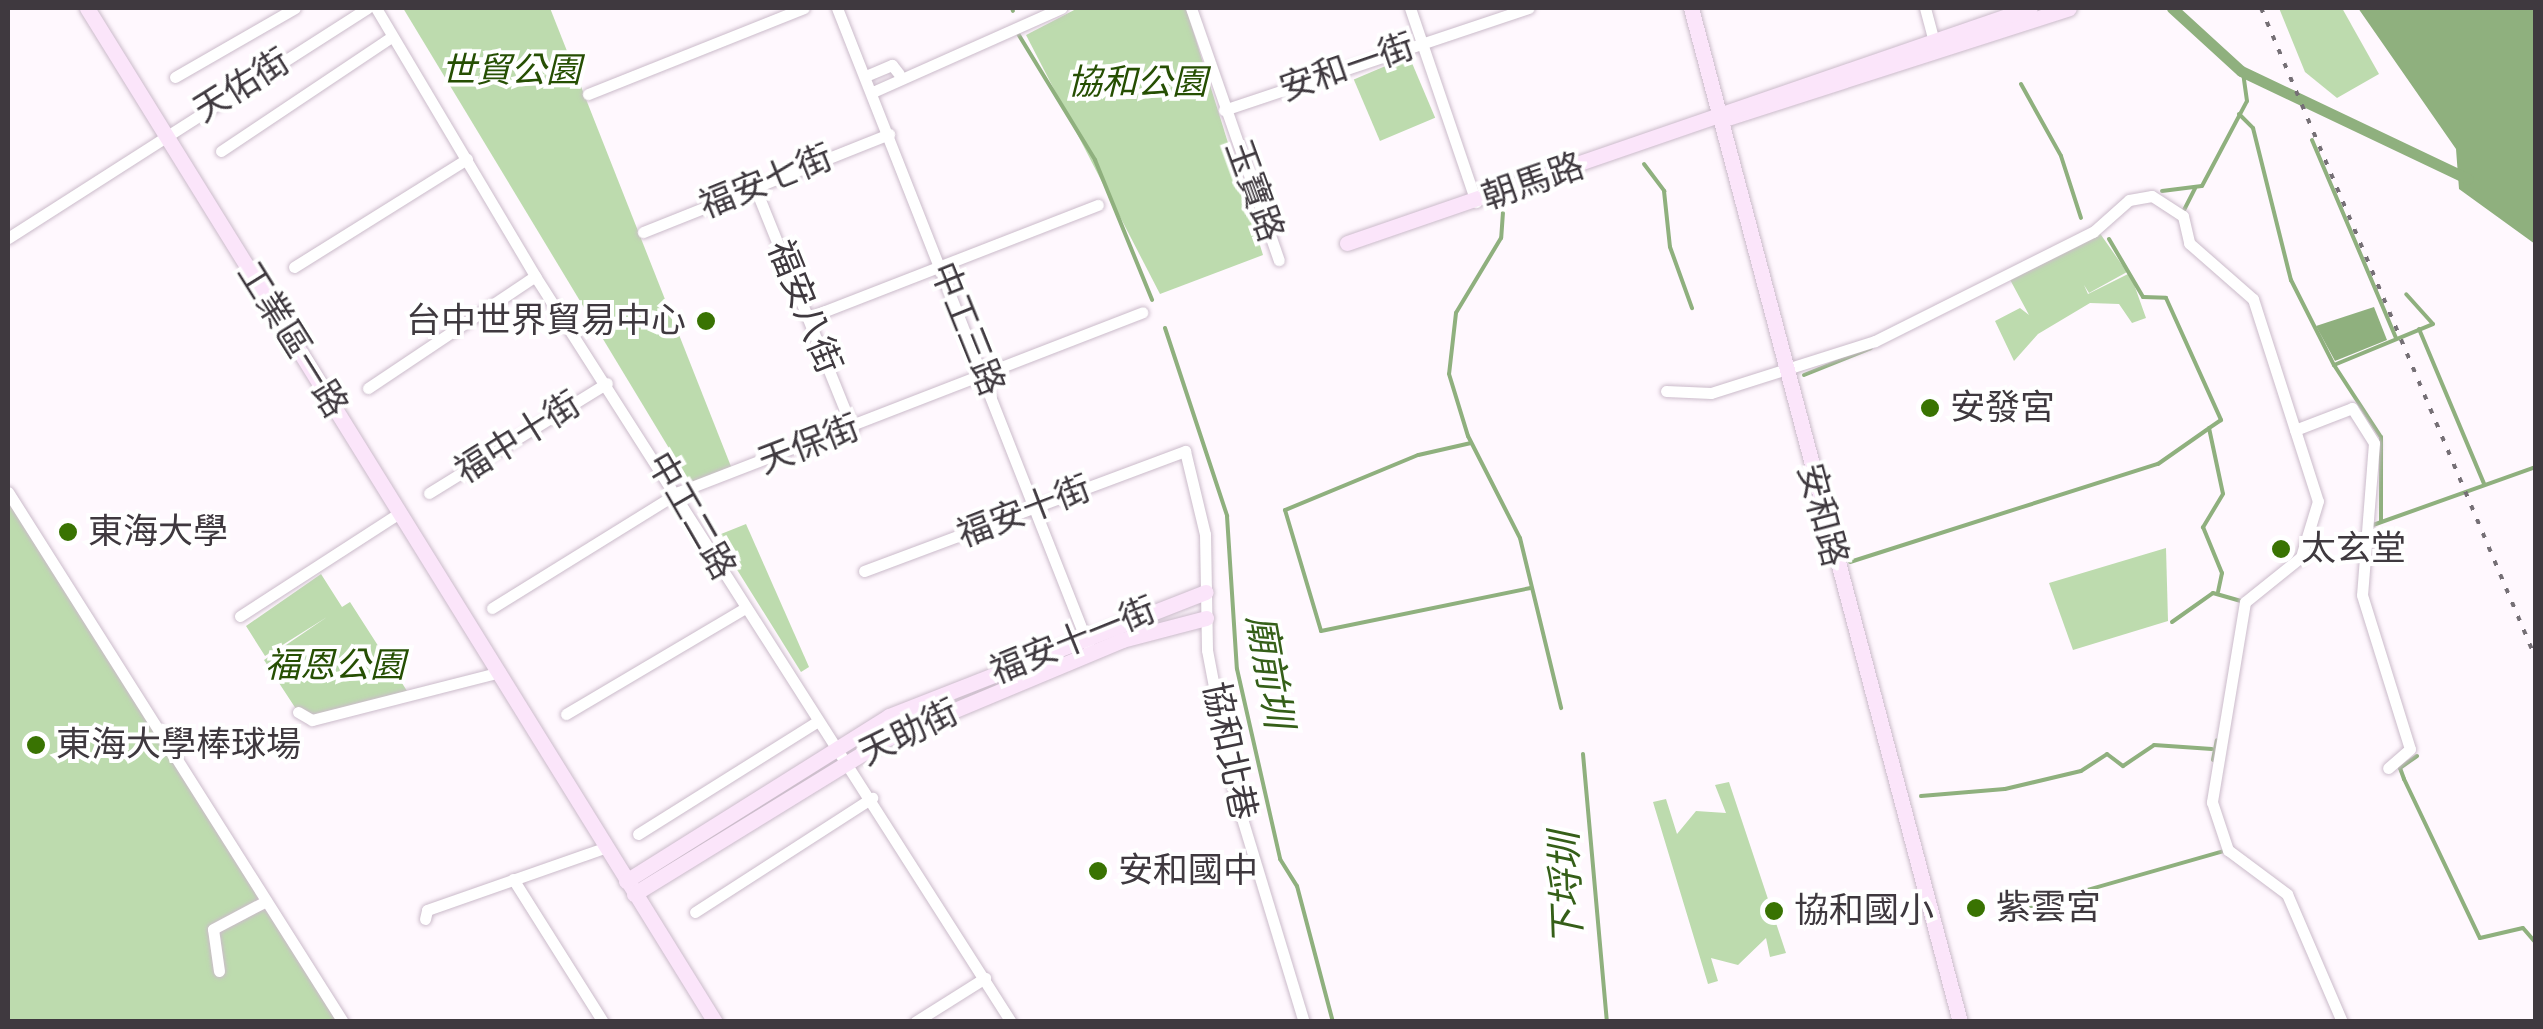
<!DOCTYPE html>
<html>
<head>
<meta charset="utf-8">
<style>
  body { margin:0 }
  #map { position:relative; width:2543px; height:1029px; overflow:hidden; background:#fff8fe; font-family:"Roboto Serif","Noto Sans TC",serif }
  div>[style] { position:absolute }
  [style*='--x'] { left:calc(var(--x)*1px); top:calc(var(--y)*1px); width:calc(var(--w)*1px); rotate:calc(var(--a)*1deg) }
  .green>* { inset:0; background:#bddbae; transform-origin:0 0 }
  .water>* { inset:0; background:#8fb07e }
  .stream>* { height:4px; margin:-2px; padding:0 2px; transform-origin:2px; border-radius:2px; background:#8fb07e }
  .canal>* { height:11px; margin:-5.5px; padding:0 5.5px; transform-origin:5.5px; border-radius:5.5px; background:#8fb07e }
  .roads { filter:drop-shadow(0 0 2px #cbbbca) drop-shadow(0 0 2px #cbbbca) }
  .street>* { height:11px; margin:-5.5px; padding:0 5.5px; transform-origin:5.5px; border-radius:5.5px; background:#fff }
  .secondary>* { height:15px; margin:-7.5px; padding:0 7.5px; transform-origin:7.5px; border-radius:7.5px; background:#fbe5fa }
  .rail>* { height:4px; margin-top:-2px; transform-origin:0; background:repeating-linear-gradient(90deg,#756f75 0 5px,transparent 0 15px) }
  .dots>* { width:28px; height:28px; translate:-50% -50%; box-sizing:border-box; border:5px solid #fff; border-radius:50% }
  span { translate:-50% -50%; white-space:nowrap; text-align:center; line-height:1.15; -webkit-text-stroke:8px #fff; paint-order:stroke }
  .street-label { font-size:35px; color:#3f393f }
  .park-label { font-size:35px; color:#264f03; font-style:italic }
  .poi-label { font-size:35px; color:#3f393f }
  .right { translate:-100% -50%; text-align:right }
  .left { translate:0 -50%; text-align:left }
  .water-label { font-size:38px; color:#355f18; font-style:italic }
  .frame { position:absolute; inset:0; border:10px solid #3f393f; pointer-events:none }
</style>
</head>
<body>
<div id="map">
  <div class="green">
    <div style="clip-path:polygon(403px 8px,550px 8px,732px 469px,690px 483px)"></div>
    <div style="clip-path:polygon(1078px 8px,1186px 8px,1263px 255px,1160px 294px,1026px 35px)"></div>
    <div style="clip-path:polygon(2279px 8px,2342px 8px,2379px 74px,2337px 98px,2305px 72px)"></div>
    <div style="left:1409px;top:56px;width:67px;height:60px;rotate:67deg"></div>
    <div style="clip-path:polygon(2099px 232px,2127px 272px,2089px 293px,2084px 285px,2088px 294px,2130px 273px,2146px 318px,2132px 323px,2119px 304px,2090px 303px,2038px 334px,2014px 361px,1995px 321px,2020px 308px,2029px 315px,2007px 274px)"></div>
    <div style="clip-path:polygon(8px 492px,341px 1021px,8px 1021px)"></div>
    <div style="clip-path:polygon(746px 524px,809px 667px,801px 672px,716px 536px)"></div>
    <div style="clip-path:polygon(2166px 548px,2168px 621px,2073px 650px,2049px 583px)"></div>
    <div style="clip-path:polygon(321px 574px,342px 607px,350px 602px,409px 694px,312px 720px,298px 712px,264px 660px,327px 617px,265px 656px,246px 626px)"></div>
    <div style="clip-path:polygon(1729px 782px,1786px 953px,1770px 957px,1766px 938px,1738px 965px,1711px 958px,1718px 981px,1708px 984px,1653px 802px,1666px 799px,1677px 834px,1696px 811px,1726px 813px,1715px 785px)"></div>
  </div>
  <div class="water">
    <div style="clip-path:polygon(2358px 8px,2535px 8px,2535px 244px,2459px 189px,2456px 149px)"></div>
    <div style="clip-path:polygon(2374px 307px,2387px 340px,2335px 361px,2316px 326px)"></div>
  </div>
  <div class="stream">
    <div style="--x:1012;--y:8;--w:3;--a:72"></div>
    <div style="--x:1017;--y:32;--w:150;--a:58.6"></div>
    <div style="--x:1095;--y:160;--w:151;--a:67.8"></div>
    <div style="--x:2021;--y:84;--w:82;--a:60.9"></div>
    <div style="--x:2061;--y:156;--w:65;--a:72.1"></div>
    <div style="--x:2239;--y:114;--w:20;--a:45"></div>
    <div style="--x:2253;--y:128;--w:157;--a:76"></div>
    <div style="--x:2291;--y:280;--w:95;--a:63.2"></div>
    <div style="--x:2334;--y:365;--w:107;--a:-22.5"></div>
    <div style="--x:2433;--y:324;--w:40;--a:-132"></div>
    <div style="--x:2312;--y:140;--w:215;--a:67"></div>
    <div style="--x:1644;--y:164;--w:34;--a:53"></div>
    <div style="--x:1664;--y:191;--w:56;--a:83.9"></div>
    <div style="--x:1670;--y:247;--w:65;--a:70.2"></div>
    <div style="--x:2162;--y:191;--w:40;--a:-7.1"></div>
    <div style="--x:2202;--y:186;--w:96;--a:-62.1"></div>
    <div style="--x:2247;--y:101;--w:29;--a:-98"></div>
    <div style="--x:1503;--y:212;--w:26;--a:94"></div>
    <div style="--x:1501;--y:238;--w:87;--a:121"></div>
    <div style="--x:1456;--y:313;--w:61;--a:96.5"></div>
    <div style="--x:1449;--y:374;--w:65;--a:73"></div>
    <div style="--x:1468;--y:436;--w:114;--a:63"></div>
    <div style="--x:1520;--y:538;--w:175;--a:76.4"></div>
    <div style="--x:2182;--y:214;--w:29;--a:-63"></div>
    <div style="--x:2109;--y:239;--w:67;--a:59.6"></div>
    <div style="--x:2143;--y:297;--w:23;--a:2"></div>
    <div style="--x:2166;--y:298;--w:134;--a:65.7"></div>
    <div style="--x:2221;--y:420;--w:14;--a:146"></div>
    <div style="--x:2209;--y:428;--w:67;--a:78"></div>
    <div style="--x:2223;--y:494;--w:39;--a:121"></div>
    <div style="--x:2203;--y:527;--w:50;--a:67.6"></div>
    <div style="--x:2222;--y:573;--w:19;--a:102"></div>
    <div style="--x:1165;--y:328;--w:198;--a:71.7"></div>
    <div style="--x:1227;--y:516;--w:153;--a:86.3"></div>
    <div style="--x:1237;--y:669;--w:195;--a:77.2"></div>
    <div style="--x:1280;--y:859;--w:32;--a:58"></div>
    <div style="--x:1297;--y:886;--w:141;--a:75.2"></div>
    <div style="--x:2419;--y:329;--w:168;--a:67.2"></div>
    <div style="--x:2334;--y:365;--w:86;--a:56.9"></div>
    <div style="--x:2381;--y:437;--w:84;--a:90"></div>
    <div style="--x:1804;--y:375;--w:72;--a:-21.9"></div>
    <div style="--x:1471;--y:443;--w:54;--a:167.2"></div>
    <div style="--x:1418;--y:455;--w:144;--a:157.5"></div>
    <div style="--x:1285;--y:510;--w:126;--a:73.4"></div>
    <div style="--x:1321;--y:631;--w:214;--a:-11.6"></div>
    <div style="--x:2373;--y:525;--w:173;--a:-19.6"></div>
    <div style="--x:1850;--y:562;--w:323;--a:-17.7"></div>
    <div style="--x:2158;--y:464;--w:61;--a:-35"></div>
    <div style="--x:2172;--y:622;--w:50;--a:-35.3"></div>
    <div style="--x:2213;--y:593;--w:29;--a:16"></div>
    <div style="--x:1583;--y:754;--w:269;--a:84.9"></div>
    <div style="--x:2417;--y:756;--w:21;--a:145"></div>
    <div style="--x:2400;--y:768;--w:12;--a:70"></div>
    <div style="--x:2404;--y:779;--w:176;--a:64.5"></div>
    <div style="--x:2480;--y:938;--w:44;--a:-13.1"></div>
    <div style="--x:2523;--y:928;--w:20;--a:49"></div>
    <div style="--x:2213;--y:760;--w:20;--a:-79"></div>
    <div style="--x:1921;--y:796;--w:84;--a:-4.8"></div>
    <div style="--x:2005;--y:789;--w:78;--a:-13.3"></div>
    <div style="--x:2081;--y:771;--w:31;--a:-33"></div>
    <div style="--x:2107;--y:754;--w:20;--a:37"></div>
    <div style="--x:2123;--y:766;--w:37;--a:-34"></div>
    <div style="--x:2154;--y:745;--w:58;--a:3.9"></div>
    <div style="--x:2031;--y:906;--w:201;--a:-15.9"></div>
  </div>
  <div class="canal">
    <div style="--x:2172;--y:8;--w:93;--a:42.4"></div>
    <div style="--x:2241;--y:71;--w:251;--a:25.4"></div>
  </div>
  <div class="roads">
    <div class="street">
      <div style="--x:376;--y:8;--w:312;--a:59.3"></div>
      <div style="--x:535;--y:276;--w:885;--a:57.46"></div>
      <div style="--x:837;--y:8;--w:685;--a:68.49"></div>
      <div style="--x:1191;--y:8;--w:267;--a:70.8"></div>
      <div style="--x:1410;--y:8;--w:205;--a:71.2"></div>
      <div style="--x:1925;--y:8;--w:34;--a:75"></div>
      <div style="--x:868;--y:75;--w:26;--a:-23"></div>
      <div style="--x:892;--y:65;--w:11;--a:52"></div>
      <div style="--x:175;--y:77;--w:138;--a:-29.9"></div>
      <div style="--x:875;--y:91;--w:204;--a:-24"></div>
      <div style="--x:588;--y:94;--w:232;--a:-21.7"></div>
      <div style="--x:1224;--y:110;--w:321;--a:-18.5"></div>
      <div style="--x:221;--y:151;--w:205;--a:-33.8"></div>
      <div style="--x:754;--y:185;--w:264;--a:68"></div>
      <div style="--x:643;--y:232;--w:265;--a:-21.7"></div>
      <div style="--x:8;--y:238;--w:426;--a:-32.6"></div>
      <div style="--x:294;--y:267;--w:204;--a:-32"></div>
      <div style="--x:810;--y:317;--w:309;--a:-21.3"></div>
      <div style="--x:368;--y:388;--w:201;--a:-33.8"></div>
      <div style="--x:1666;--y:391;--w:45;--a:2.5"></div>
      <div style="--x:1711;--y:393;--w:172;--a:-17.6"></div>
      <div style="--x:1875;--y:341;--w:244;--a:-26.6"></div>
      <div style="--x:2093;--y:232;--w:48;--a:-41.6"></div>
      <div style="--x:2129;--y:200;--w:23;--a:-10"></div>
      <div style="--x:2152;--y:196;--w:37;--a:33"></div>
      <div style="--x:2183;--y:216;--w:28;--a:77"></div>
      <div style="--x:2189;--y:243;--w:85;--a:41.2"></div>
      <div style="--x:2253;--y:299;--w:212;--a:72.2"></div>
      <div style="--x:2318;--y:501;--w:59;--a:106.9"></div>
      <div style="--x:2301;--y:557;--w:72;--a:141.2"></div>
      <div style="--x:2245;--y:602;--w:203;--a:99.4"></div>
      <div style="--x:2212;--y:802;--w:51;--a:71.6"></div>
      <div style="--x:2228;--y:850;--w:74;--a:36.7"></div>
      <div style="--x:2287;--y:894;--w:139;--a:66.7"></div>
      <div style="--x:2295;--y:430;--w:61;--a:-21.1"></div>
      <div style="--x:2352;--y:408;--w:41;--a:57.8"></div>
      <div style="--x:2374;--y:443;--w:152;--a:94.5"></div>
      <div style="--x:2362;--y:595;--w:161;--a:72.7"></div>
      <div style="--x:2410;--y:749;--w:29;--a:139"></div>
      <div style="--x:8;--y:492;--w:627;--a:57.7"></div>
      <div style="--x:429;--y:493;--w:209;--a:-31.7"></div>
      <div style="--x:864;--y:571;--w:343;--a:-20.5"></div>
      <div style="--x:1185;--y:451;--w:85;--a:76.5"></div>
      <div style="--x:1205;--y:534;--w:116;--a:89"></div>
      <div style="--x:1207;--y:650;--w:145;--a:79.2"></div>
      <div style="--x:1234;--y:792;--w:240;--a:73.1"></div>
      <div style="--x:492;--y:608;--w:220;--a:-31.8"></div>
      <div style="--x:679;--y:492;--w:497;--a:-21.2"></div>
      <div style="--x:240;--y:616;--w:189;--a:-32.9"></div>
      <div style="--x:298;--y:712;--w:16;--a:30"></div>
      <div style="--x:312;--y:720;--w:194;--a:-14.3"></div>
      <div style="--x:566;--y:714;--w:208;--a:-30.6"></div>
      <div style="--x:638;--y:834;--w:209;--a:-32.1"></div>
      <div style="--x:513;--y:879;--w:169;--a:57.8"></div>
      <div style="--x:695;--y:912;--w:211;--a:-32.8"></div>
      <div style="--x:425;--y:919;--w:9;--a:-77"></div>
      <div style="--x:427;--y:910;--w:188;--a:-19.3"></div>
      <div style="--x:219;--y:971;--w:42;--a:-98.1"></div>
      <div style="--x:213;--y:929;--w:60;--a:-27.8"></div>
      <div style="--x:915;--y:1022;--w:83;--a:-32.2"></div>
    </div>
    <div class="secondary">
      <div style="--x:87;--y:8;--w:1193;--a:58.23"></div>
      <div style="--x:1691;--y:8;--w:1049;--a:75.14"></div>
      <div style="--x:1724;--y:119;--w:362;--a:-17.8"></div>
      <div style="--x:1347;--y:243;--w:722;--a:-18.99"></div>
      <div style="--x:626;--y:881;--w:310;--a:-32.1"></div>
      <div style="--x:889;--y:716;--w:340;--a:-21.4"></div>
      <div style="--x:634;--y:894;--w:298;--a:-31.6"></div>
      <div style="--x:888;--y:738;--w:254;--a:-22.7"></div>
      <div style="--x:1122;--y:640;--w:87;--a:-14.7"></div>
    </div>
  </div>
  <div class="rail">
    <div style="--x:2261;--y:8;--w:707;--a:67.1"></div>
  </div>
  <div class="dots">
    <div style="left:706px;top:321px;background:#397302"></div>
    <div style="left:1930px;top:408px;background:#397302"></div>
    <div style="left:68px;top:532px;background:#397302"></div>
    <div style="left:2281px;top:549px;background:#397302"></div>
    <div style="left:36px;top:745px;background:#397302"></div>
    <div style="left:1098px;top:871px;background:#397302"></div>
    <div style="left:1976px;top:908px;background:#397302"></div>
    <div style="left:1774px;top:911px;background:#397302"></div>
  </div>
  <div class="street-label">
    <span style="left:1347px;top:68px;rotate:-19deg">安和一街</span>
    <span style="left:242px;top:86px;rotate:-32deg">天佑街</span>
    <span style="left:766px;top:182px;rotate:-22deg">福安七街</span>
    <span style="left:1533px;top:182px;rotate:-19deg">朝馬路</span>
    <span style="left:1254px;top:191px;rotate:70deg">玉寶路</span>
    <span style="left:804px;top:307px;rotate:68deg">福安八街</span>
    <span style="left:967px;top:329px;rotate:68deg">中工三路</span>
    <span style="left:292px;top:340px;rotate:58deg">工業區一路</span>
    <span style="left:518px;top:438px;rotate:-32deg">福中十街</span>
    <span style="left:809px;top:445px;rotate:-21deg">天保街</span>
    <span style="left:1024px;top:512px;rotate:-21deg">福安十街</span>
    <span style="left:1822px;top:515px;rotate:75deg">安和路</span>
    <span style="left:691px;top:516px;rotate:60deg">中工二路</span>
    <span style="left:1073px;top:641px;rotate:-22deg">福安十一街</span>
    <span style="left:909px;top:733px;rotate:-26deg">天助街</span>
    <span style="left:1229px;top:751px;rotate:78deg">協和北巷</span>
  </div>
  <div class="park-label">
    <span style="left:511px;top:71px">世貿公園</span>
    <span style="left:1137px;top:83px">協和公園</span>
    <span style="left:335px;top:666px">福恩公園</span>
  </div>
  <div class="poi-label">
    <span class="right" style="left:686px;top:321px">台中世界貿易中心</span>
    <span class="left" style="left:1950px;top:408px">安發宮</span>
    <span class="left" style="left:88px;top:532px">東海大學</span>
    <span class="left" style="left:2301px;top:549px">太玄堂</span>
    <span class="left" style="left:56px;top:745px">東海大學棒球場</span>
    <span class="left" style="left:1118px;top:871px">安和國中</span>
    <span class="left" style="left:1996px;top:908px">紫雲宮</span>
    <span class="left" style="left:1794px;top:911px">協和國小</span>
  </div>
  <div class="water-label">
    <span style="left:1269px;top:671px;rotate:80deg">廟前圳</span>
    <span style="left:1567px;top:889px;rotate:-92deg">下埒圳</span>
  </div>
  <div class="frame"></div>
</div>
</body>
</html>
